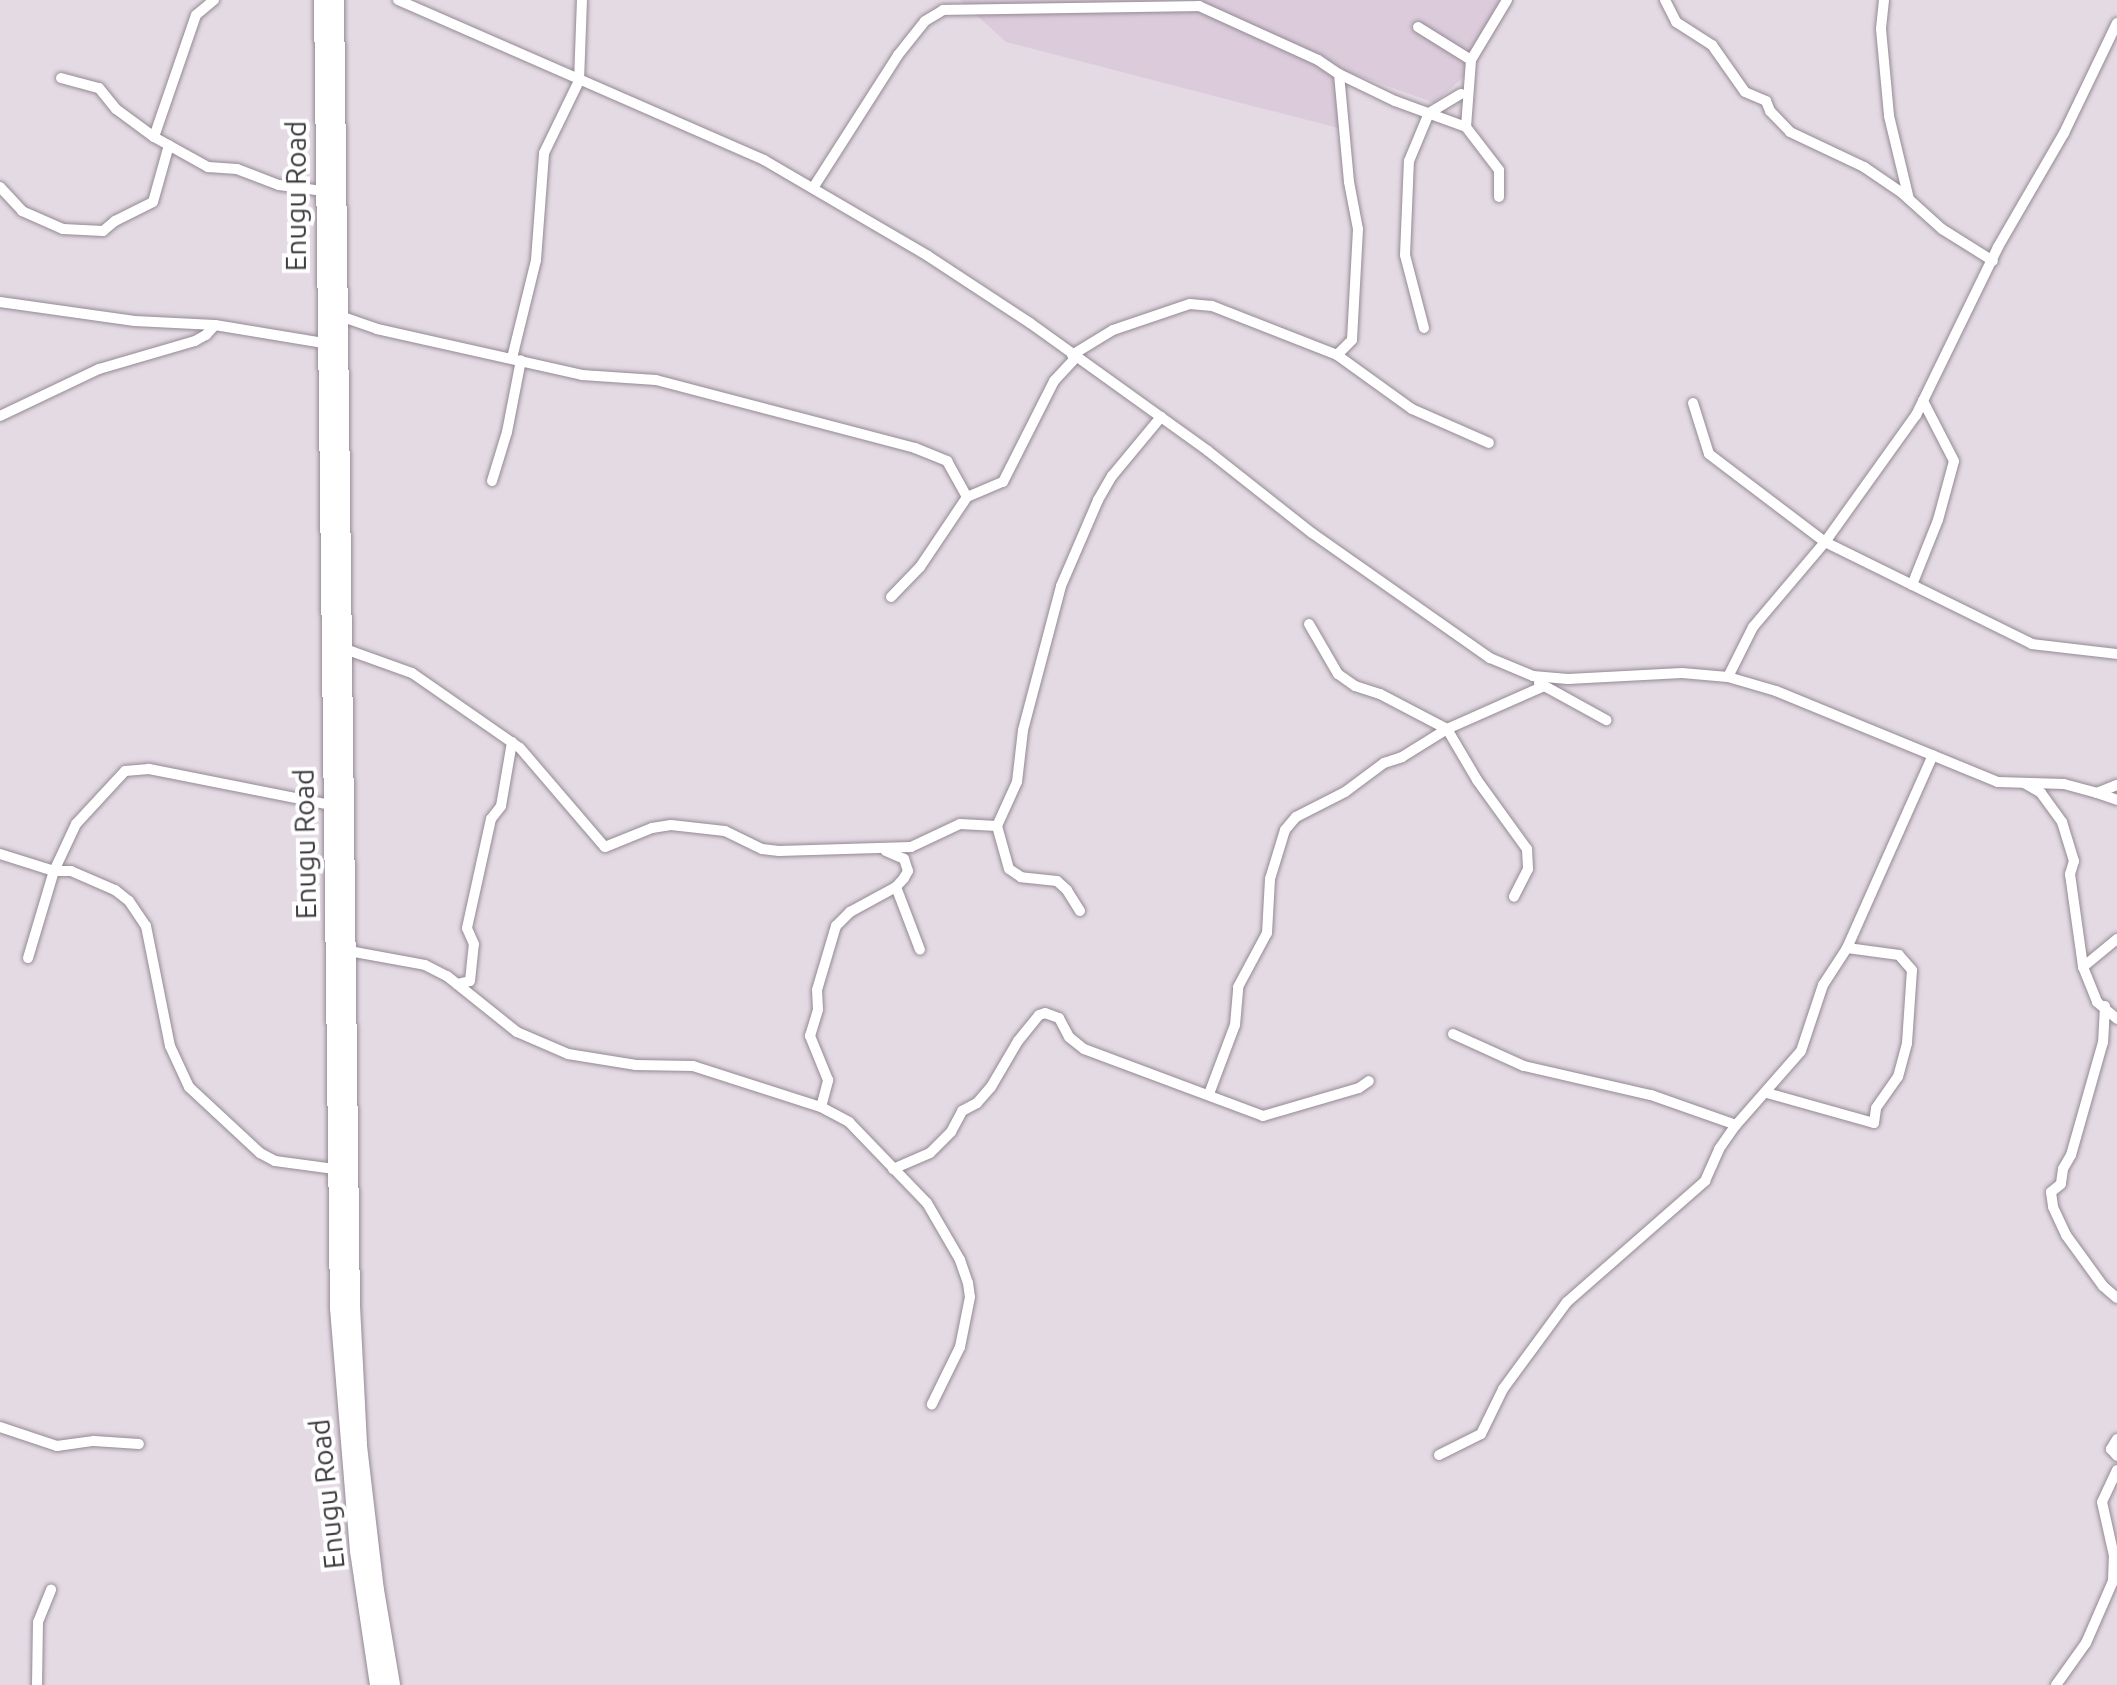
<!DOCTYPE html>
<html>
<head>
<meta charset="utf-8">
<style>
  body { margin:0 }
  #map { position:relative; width:2117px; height:1685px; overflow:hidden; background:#e4dae4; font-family:Ubuntu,sans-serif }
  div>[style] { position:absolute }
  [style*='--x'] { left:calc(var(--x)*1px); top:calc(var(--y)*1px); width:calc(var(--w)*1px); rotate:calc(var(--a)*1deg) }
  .built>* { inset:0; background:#dbcbdb }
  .roads { filter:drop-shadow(0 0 2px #938a93) drop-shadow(0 0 2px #938a93) }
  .street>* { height:10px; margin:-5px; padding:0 5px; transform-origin:5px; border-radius:5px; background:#fff }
  .primary>* { height:16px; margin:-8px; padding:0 8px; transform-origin:8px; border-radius:8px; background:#fff }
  span { translate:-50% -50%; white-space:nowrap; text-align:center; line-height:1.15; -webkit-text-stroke:8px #fff; paint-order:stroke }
  .street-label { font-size:28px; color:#3e3b3f }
</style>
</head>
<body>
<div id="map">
  <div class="built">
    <div style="clip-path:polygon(960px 0,1514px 0,1473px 68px,1435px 103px,1348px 72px,1342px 129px,1006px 42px)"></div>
  </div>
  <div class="roads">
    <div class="street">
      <div style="--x:214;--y:0;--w:23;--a:140"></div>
      <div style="--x:196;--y:15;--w:129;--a:109"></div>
      <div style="--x:154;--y:137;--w:62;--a:29.1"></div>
      <div style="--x:208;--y:167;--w:29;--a:4"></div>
      <div style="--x:237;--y:169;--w:45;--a:20.9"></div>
      <div style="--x:279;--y:185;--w:43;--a:7.9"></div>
      <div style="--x:398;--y:0;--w:399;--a:23.6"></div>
      <div style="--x:764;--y:160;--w:190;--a:30.3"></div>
      <div style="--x:928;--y:256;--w:122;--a:33.3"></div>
      <div style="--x:1030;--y:323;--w:219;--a:35.7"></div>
      <div style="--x:1208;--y:451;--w:132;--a:38.3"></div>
      <div style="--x:1312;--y:533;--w:218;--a:35.1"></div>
      <div style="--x:1490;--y:658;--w:47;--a:22.7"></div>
      <div style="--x:1533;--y:676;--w:35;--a:5"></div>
      <div style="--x:1568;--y:679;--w:114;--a:-3"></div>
      <div style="--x:1682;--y:673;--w:46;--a:5"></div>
      <div style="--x:1728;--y:677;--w:50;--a:16.3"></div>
      <div style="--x:1776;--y:691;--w:240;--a:22.3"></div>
      <div style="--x:1998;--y:782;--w:66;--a:1.7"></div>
      <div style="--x:2064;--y:784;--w:34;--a:15"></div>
      <div style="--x:2097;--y:793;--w:22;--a:-22"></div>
      <div style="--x:1665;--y:0;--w:25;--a:63"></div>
      <div style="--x:1676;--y:22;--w:43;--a:32.6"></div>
      <div style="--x:1712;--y:45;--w:57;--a:54.9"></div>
      <div style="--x:1745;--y:92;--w:23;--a:23"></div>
      <div style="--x:1766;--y:101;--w:11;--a:68"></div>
      <div style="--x:1770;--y:111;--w:29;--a:46"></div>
      <div style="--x:1790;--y:132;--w:82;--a:25.3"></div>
      <div style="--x:1864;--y:167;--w:46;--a:34.4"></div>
      <div style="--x:1902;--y:193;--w:54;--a:42"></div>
      <div style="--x:1942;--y:229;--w:60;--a:32.1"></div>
      <div style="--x:1884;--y:0;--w:29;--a:96"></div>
      <div style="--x:1881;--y:29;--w:87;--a:84.7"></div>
      <div style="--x:1889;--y:116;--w:85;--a:76.5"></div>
      <div style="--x:2117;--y:23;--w:122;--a:115.7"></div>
      <div style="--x:2064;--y:133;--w:132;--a:120.1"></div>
      <div style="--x:1998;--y:247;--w:187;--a:116"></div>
      <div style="--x:1916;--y:415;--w:156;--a:125.6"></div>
      <div style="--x:1825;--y:542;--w:231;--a:26.2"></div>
      <div style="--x:2032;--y:644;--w:86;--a:6.7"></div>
      <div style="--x:1418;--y:27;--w:62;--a:31.9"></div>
      <div style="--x:1339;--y:74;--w:62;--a:25.7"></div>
      <div style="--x:1395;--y:101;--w:76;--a:20.1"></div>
      <div style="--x:1466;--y:127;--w:54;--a:52.5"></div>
      <div style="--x:1499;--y:170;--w:27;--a:90"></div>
      <div style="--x:61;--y:78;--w:39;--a:15"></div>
      <div style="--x:99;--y:88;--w:27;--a:51"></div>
      <div style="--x:116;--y:109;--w:47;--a:36.4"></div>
      <div style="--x:1466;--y:127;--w:67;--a:-85.7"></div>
      <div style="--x:1471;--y:60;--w:70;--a:-59"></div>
      <div style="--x:0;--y:187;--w:33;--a:47"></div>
      <div style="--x:22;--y:211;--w:45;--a:23.7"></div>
      <div style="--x:63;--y:229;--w:40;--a:2.9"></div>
      <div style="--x:103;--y:231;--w:16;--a:-40"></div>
      <div style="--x:115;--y:221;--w:42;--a:-26.6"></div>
      <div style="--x:153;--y:202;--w:59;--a:-74.3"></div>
      <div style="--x:813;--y:188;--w:158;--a:-57.4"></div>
      <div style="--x:898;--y:55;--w:43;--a:-51.5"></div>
      <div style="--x:925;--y:21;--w:21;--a:-31"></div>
      <div style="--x:943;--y:10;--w:256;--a:-0.9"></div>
      <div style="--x:1199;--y:6;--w:131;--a:24.4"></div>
      <div style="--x:1318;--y:60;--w:25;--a:34"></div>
      <div style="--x:1339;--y:74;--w:108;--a:84.7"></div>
      <div style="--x:1349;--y:182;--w:48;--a:79.2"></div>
      <div style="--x:1358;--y:229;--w:111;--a:93.1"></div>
      <div style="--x:1352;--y:340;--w:21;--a:135"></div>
      <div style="--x:0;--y:302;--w:136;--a:8"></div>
      <div style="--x:135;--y:321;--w:80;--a:2.9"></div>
      <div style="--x:215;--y:325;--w:110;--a:9.4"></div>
      <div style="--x:340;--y:316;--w:39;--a:19"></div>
      <div style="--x:377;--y:329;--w:210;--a:12.6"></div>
      <div style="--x:582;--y:375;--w:74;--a:3.9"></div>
      <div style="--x:656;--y:380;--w:268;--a:14.7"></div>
      <div style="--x:915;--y:448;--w:35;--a:22"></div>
      <div style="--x:947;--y:461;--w:41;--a:60.9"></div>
      <div style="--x:1424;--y:328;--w:75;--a:-104.6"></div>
      <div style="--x:1405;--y:255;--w:94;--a:-87.6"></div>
      <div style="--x:1409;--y:161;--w:52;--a:-67.4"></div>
      <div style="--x:1429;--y:113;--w:37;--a:-31"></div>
      <div style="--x:1072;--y:355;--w:48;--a:-31.4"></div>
      <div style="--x:1113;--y:330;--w:81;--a:-18.7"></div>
      <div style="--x:1190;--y:304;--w:22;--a:5"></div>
      <div style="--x:1212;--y:306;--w:134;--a:21.4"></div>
      <div style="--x:1337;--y:355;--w:92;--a:35.8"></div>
      <div style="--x:1412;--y:409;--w:84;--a:23.8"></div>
      <div style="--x:512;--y:358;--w:101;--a:-76.2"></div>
      <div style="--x:536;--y:260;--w:107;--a:-85.7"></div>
      <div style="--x:544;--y:153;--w:80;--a:-64.1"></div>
      <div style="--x:579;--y:81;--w:81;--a:-87.9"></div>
      <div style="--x:1693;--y:403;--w:53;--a:72.6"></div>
      <div style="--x:1709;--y:454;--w:146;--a:37.2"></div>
      <div style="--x:1825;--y:542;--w:111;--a:130.3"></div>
      <div style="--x:1753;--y:627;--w:56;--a:116.6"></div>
      <div style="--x:0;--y:416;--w:110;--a:-25.4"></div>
      <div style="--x:99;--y:369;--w:100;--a:-16.3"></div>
      <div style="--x:195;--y:341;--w:13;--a:-29"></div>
      <div style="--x:206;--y:335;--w:13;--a:-48"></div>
      <div style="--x:492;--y:481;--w:51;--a:-73"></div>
      <div style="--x:507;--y:432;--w:73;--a:-79"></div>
      <div style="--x:1912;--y:585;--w:70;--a:-68.2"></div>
      <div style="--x:1938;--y:520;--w:61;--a:-74.8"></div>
      <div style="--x:1954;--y:461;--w:68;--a:-117.3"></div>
      <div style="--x:891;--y:597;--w:42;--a:-46"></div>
      <div style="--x:920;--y:567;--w:84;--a:-56.1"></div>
      <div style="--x:967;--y:497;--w:39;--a:-23"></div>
      <div style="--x:1003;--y:482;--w:113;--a:-63.2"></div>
      <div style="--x:1054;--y:381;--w:33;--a:-47"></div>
      <div style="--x:1309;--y:624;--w:58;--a:59.9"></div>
      <div style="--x:1338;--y:674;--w:21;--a:35"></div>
      <div style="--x:1355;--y:686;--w:26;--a:18"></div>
      <div style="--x:1380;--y:694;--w:76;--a:27.6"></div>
      <div style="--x:1447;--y:729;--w:59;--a:59.5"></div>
      <div style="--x:1477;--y:780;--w:85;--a:54.1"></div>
      <div style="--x:1527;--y:849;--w:20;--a:87"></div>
      <div style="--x:1528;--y:869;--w:31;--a:117"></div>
      <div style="--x:345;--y:649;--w:71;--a:19.7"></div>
      <div style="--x:412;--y:673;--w:131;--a:34.8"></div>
      <div style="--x:520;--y:748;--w:130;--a:49.4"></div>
      <div style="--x:605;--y:847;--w:51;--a:-22"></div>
      <div style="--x:652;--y:828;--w:19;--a:-9"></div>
      <div style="--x:671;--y:825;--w:54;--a:6.3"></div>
      <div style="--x:725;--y:831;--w:41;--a:25.9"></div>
      <div style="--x:762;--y:849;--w:17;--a:7"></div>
      <div style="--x:779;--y:851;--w:132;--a:-1.7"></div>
      <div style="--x:911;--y:847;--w:54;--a:-25.1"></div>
      <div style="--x:960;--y:824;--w:37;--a:3"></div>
      <div style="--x:1539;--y:683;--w:77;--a:28.9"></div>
      <div style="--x:2024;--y:783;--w:20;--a:30"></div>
      <div style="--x:2041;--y:793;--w:36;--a:54"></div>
      <div style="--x:2062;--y:822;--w:41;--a:72.9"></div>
      <div style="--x:2074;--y:861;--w:14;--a:107"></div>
      <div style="--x:2070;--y:874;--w:94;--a:82"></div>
      <div style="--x:2083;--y:967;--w:38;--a:68"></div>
      <div style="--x:2097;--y:1002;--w:26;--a:40"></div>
      <div style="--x:2097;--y:793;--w:21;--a:19"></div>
      <div style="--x:0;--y:854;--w:57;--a:17.5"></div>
      <div style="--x:54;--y:871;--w:17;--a:0"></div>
      <div style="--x:71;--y:871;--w:48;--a:23.4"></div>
      <div style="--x:115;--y:890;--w:18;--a:38"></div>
      <div style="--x:129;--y:901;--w:30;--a:56"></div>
      <div style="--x:146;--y:926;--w:122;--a:78.7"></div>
      <div style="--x:170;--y:1046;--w:45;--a:65.1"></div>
      <div style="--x:189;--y:1087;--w:97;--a:42.9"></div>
      <div style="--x:260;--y:1153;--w:17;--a:28"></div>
      <div style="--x:275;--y:1161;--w:60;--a:7.7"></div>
      <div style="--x:896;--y:887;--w:67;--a:69.1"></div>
      <div style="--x:1080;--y:911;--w:25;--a:-122"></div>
      <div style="--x:1067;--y:890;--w:13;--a:-138"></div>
      <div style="--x:1057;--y:881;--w:36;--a:-174"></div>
      <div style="--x:1021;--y:877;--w:14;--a:-146"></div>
      <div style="--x:1009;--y:869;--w:45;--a:-105.6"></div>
      <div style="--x:997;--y:826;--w:48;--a:-65.6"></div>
      <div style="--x:1017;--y:782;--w:52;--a:-83.4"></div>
      <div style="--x:1023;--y:730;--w:149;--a:-75.2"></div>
      <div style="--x:1061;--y:586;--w:94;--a:-66.7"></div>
      <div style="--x:1098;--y:500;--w:28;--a:-60"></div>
      <div style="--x:1112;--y:476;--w:77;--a:-50.3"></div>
      <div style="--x:349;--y:951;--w:77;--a:10.4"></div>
      <div style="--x:425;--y:965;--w:25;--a:27"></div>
      <div style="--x:447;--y:976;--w:90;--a:38.7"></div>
      <div style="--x:517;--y:1032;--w:56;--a:23.3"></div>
      <div style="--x:568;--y:1054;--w:69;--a:9.2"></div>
      <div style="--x:636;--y:1065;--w:57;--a:1"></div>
      <div style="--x:693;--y:1066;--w:134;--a:17.8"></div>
      <div style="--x:821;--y:1107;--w:32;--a:28"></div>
      <div style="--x:849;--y:1122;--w:112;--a:46.1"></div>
      <div style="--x:927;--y:1203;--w:66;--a:59.9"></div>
      <div style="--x:960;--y:1260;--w:24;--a:71"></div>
      <div style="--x:968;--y:1283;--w:14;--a:82"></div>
      <div style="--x:970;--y:1297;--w:51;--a:101.3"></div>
      <div style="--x:960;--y:1347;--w:64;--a:116.2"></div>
      <div style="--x:28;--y:958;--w:91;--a:-73.4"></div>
      <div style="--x:54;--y:871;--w:52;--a:-64.9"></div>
      <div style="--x:76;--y:824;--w:72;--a:-47.2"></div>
      <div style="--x:125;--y:771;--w:24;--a:-5"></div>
      <div style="--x:149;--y:769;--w:186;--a:11.2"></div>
      <div style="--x:2083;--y:967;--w:44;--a:-39.5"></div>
      <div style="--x:457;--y:984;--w:13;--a:-13"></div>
      <div style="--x:470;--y:981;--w:37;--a:-84"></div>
      <div style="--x:474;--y:944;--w:17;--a:-114"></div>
      <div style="--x:467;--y:928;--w:112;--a:-77.6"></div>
      <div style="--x:491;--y:819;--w:16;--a:-52"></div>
      <div style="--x:501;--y:806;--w:65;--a:-80.2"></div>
      <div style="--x:2105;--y:1006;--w:36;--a:93"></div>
      <div style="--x:2103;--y:1042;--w:117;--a:105.8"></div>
      <div style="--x:2071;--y:1155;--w:16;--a:120"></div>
      <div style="--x:2063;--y:1169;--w:15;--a:98"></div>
      <div style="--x:2061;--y:1184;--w:13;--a:141"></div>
      <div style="--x:2051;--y:1192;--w:15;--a:82"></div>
      <div style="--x:2053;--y:1207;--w:31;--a:65"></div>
      <div style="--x:2066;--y:1235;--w:63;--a:54"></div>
      <div style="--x:2103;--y:1286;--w:18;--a:41"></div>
      <div style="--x:1453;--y:1034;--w:78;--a:24.3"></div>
      <div style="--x:1524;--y:1066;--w:130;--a:12.9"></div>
      <div style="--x:1651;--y:1095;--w:90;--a:19.4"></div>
      <div style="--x:1767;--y:1093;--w:111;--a:15.7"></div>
      <div style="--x:1874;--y:1123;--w:15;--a:-82"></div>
      <div style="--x:1876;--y:1108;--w:38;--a:-55"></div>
      <div style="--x:1898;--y:1077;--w:35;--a:-75"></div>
      <div style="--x:1907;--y:1043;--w:73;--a:-86.1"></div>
      <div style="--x:1912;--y:970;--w:20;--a:-131"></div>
      <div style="--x:1899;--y:955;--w:52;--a:-172.3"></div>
      <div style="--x:1209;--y:1094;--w:74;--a:-69.4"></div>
      <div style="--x:1235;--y:1025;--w:38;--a:-85"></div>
      <div style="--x:1238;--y:987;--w:61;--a:-61.8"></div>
      <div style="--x:1267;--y:933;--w:54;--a:-86.8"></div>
      <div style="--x:1270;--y:879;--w:51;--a:-73"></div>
      <div style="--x:1285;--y:830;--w:17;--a:-50"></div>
      <div style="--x:1296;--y:817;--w:55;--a:-27"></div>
      <div style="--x:1345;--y:792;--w:49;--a:-36.6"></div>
      <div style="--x:1384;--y:763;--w:19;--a:-18"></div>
      <div style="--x:1402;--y:757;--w:53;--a:-31.9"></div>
      <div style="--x:1447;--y:729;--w:104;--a:-23.9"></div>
      <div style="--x:821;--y:1107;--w:28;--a:-75"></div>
      <div style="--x:828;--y:1080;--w:48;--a:-112.2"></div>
      <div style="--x:810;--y:1036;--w:28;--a:-73"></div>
      <div style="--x:818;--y:1009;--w:19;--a:-93"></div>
      <div style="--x:817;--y:990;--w:67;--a:-73.5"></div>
      <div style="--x:836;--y:926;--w:20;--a:-45"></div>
      <div style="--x:850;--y:912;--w:52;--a:-28.5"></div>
      <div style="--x:896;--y:887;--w:12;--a:-48"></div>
      <div style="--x:904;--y:878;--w:8;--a:-60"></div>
      <div style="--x:908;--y:871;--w:13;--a:-108"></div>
      <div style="--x:904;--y:859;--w:20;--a:-156"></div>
      <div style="--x:893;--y:1169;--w:40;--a:-23.4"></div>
      <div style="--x:930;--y:1153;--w:30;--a:-45"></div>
      <div style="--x:951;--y:1132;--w:24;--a:-62"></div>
      <div style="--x:962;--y:1111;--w:17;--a:-28"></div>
      <div style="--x:977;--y:1103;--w:21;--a:-49"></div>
      <div style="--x:991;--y:1087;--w:53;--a:-59.6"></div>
      <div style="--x:1018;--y:1041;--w:33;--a:-51"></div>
      <div style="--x:1039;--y:1015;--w:6;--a:-18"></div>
      <div style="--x:1045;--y:1013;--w:15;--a:20"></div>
      <div style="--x:1059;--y:1018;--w:21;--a:62"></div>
      <div style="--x:1069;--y:1037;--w:19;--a:39"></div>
      <div style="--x:1084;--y:1049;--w:191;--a:20.5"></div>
      <div style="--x:1263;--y:1116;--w:100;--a:-16.3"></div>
      <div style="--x:1359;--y:1088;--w:12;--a:-35"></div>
      <div style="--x:0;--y:1427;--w:60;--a:18.4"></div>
      <div style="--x:57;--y:1446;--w:37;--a:-8"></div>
      <div style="--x:94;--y:1441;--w:45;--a:3.8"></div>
      <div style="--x:2117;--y:1439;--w:12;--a:121"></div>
      <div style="--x:2111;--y:1449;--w:9;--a:49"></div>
      <div style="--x:1439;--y:1455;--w:47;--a:-26.6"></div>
      <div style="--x:1481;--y:1434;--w:50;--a:-63.9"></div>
      <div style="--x:1503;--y:1389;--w:108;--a:-53.7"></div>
      <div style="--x:1567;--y:1302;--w:184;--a:-41.2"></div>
      <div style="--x:1705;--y:1181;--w:35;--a:-66"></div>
      <div style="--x:1719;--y:1149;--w:29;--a:-55"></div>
      <div style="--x:1736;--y:1125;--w:98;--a:-48.7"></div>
      <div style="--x:1801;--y:1051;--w:70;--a:-71.6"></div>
      <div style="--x:1823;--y:985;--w:44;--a:-57"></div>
      <div style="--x:1847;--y:948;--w:211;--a:-66"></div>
      <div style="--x:37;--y:1685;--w:63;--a:-89.1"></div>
      <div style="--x:38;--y:1622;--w:35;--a:-68"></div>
      <div style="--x:2056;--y:1685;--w:52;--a:-54.5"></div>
      <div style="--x:2086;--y:1643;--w:68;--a:-66.5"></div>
      <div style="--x:2113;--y:1581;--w:25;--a:-88"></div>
      <div style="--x:2114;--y:1556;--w:55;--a:-102.5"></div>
      <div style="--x:2102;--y:1502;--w:35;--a:-65"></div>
    </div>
    <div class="primary">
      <div style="--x:322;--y:0;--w:1308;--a:89.3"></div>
      <div style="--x:338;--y:1308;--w:244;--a:85.3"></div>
      <div style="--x:358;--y:1551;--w:135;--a:81.5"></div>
      <div style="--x:336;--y:0;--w:1306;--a:89.3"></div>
      <div style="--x:352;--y:1306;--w:140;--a:87.1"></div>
      <div style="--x:359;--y:1446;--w:145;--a:83.3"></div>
      <div style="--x:376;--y:1590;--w:96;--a:80.4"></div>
    </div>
  </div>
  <div class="street-label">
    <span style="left:296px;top:196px;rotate:-90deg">Enugu Road</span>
    <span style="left:305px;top:844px;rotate:-91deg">Enugu Road</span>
    <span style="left:327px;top:1494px;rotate:-96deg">Enugu Road</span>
  </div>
</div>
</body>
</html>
